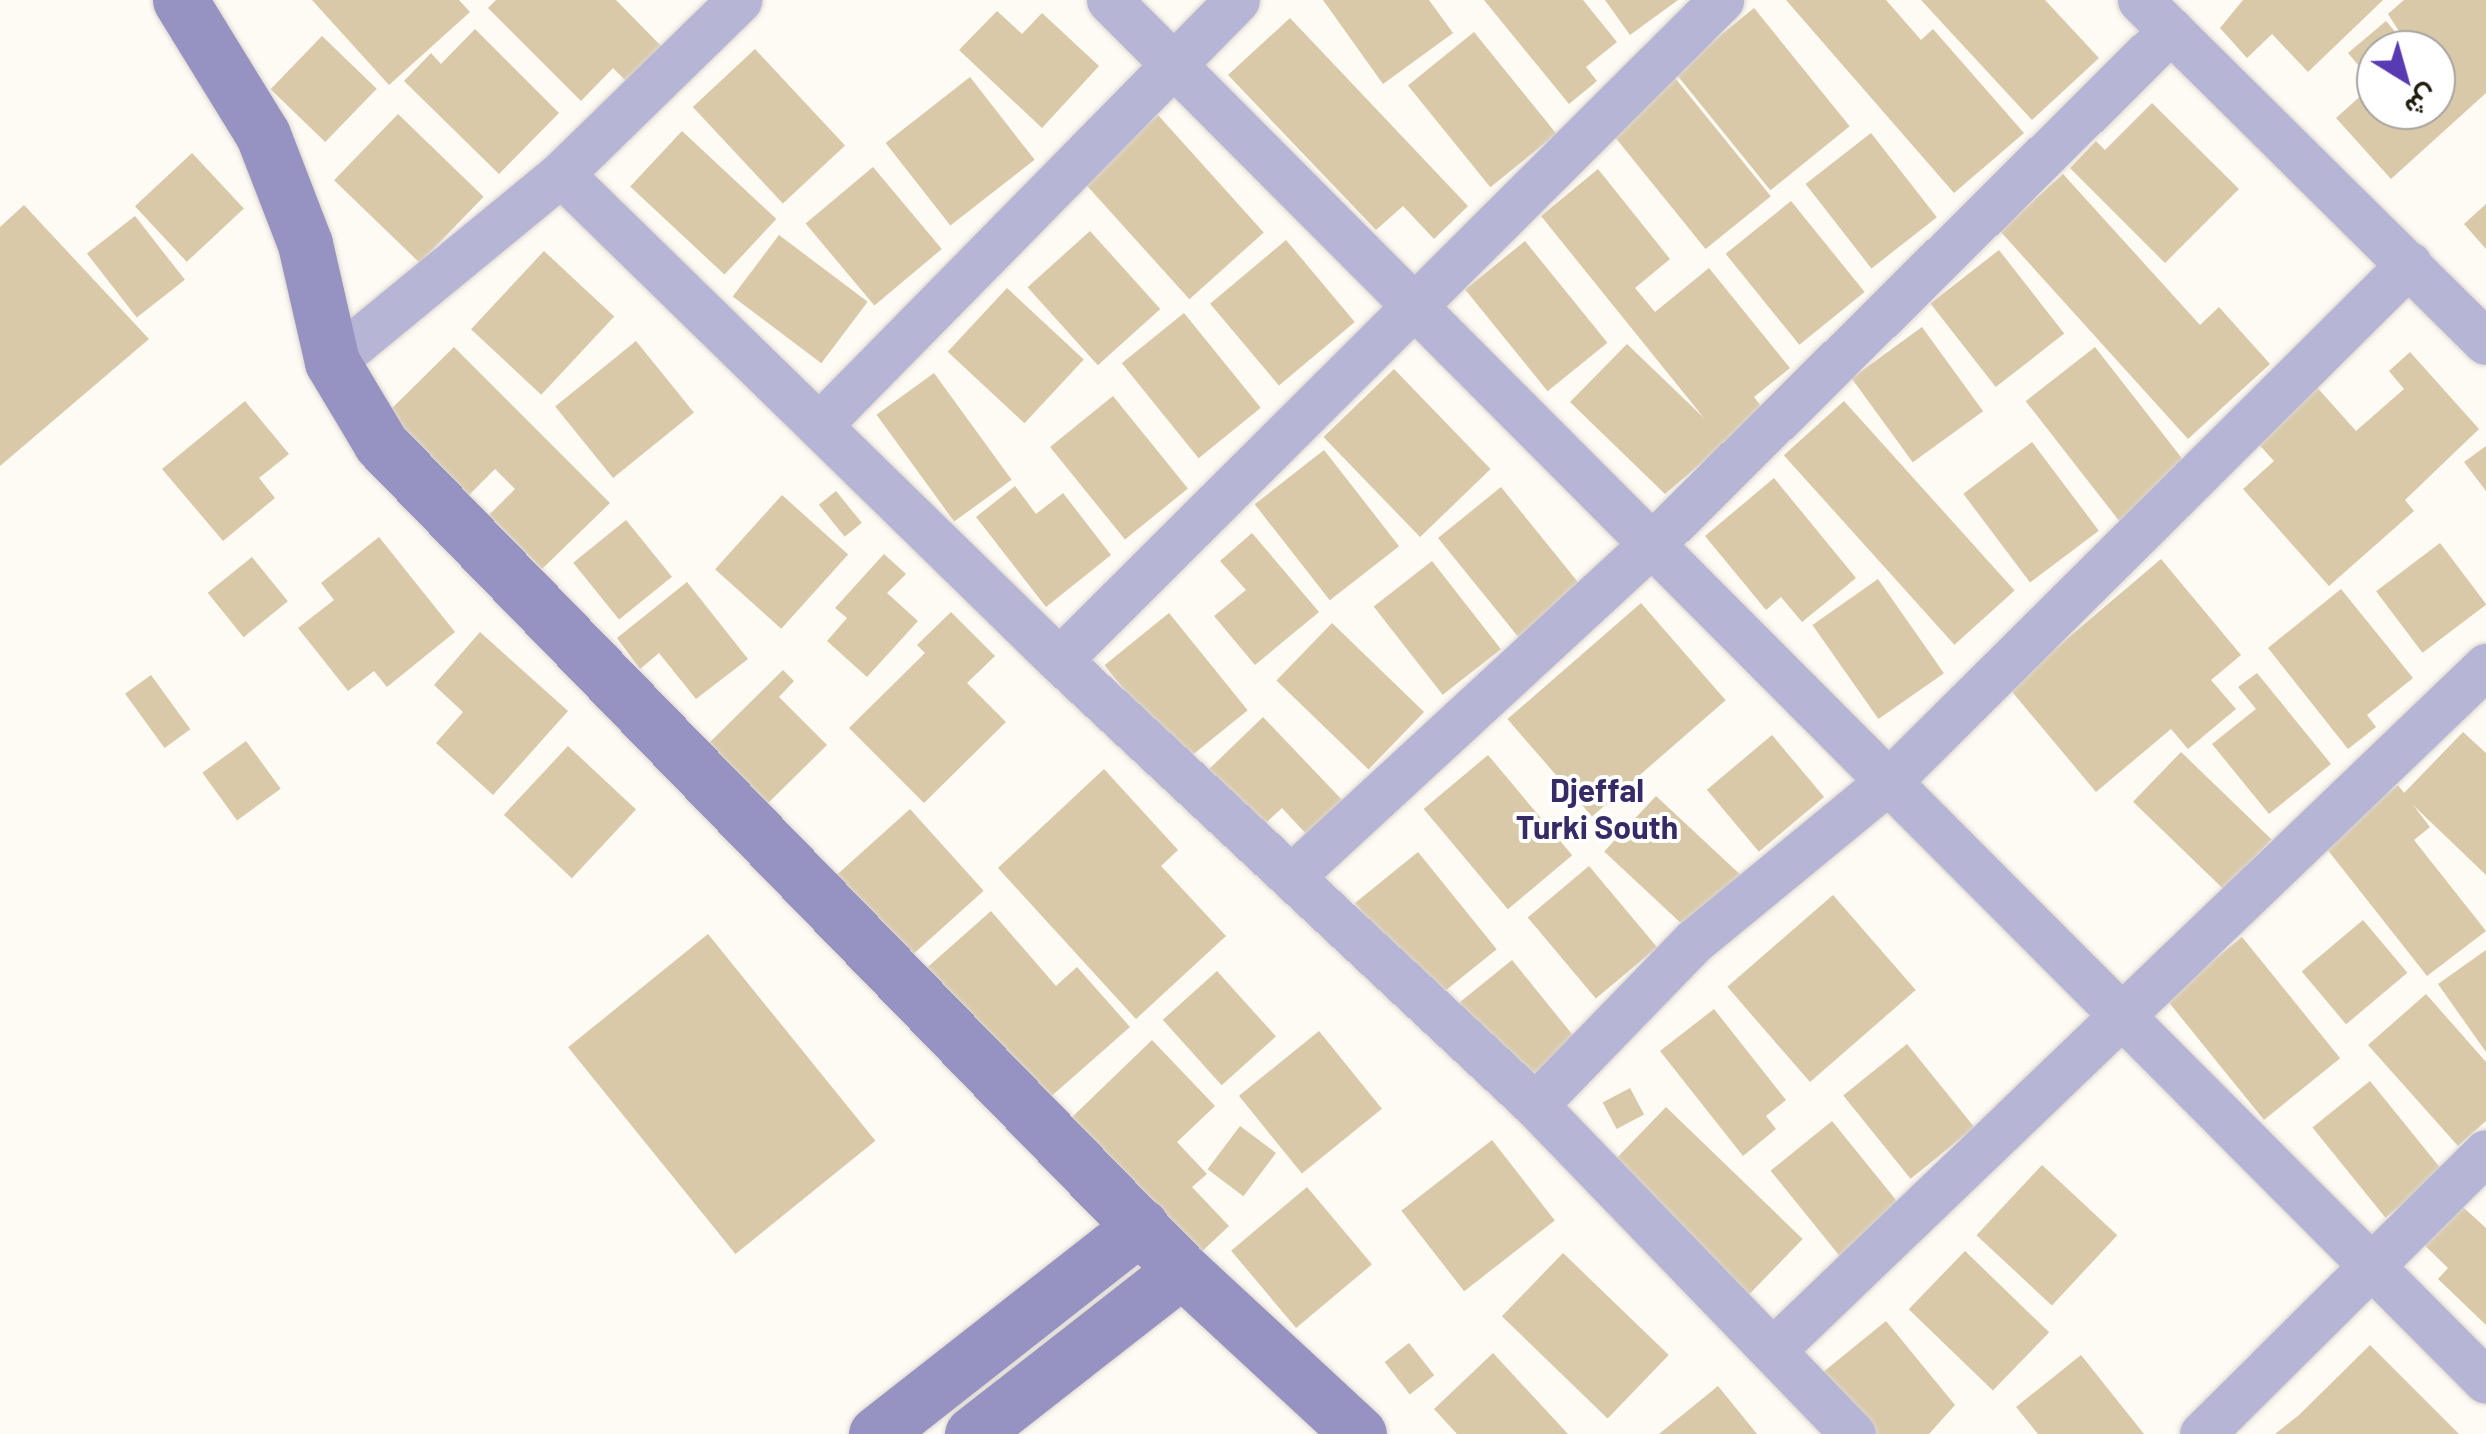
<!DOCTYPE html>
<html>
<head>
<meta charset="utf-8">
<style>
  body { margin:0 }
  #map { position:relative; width:2486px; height:1434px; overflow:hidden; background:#fefaf4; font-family:Barlow,Vazirmatn,sans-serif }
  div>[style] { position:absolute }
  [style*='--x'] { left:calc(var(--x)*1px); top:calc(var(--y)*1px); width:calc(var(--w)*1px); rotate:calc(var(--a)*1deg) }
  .building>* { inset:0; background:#d9c9a8; transform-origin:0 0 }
  .roads { filter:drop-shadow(0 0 2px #dbd6cf) drop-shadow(0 0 2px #dbd6cf) }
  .street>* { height:45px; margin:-22.5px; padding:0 22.5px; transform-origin:22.5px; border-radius:22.5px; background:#b7b5d5 }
  .secondary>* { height:55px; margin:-27.5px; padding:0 27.5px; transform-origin:27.5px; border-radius:27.5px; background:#9692c2 }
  span { translate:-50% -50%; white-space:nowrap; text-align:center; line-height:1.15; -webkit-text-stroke:8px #fff; paint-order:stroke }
  .neighbourhood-label { font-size:32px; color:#362b66; font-weight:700 }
  .north { position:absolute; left:2356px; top:30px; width:100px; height:100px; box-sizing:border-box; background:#fff; border:2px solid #a7a49f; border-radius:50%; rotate:143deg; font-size:28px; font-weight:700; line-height:40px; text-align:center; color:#221c0f }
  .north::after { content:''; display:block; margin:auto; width:35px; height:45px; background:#583ab2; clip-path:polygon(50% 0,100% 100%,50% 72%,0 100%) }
</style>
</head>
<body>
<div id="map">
  <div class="building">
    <div style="clip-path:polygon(312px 0,459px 0,470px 12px,389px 85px)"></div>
    <div style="clip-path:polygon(496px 0,616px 0,663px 48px,628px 83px,613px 68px,581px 101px,488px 8px)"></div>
    <div style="clip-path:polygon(1323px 0,1429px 0,1453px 33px,1383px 84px)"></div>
    <div style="clip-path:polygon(1484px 0,1583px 0,1617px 42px,1586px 67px,1597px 81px,1569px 104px)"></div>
    <div style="clip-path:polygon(1605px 0,1678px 0,1630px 35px)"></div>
    <div style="clip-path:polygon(1786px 0,1886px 0,1921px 40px,1933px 29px,2024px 133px,1954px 193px)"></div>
    <div style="clip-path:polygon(1921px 0,2045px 0,2099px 58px,2032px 120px)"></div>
    <div style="clip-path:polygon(2243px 0,2383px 0,2308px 72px,2272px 34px,2247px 58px,2220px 28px)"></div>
    <div style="clip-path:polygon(2404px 0,2486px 0,2486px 93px,2391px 179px,2336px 118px,2376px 82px,2376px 110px,2436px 110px,2436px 50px,2411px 50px,2388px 14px)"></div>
    <div style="left:1754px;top:8px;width:152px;height:102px;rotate:51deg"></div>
    <div style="clip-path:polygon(997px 11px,1022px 34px,1042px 13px,1099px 66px,1042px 128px,959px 50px)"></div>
    <div style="clip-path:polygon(1290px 18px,1468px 206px,1434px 239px,1403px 206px,1376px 230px,1228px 75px)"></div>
    <div style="clip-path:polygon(2386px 21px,2408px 47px,2376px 50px,2370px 79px,2348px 53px)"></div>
    <div style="clip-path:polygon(475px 29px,559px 113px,499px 174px,404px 81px,431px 53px,441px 64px)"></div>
    <div style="left:1474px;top:32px;width:131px;height:85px;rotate:51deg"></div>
    <div style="left:322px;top:36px;width:76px;height:74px;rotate:44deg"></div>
    <div style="left:755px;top:49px;width:132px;height:85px;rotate:47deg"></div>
    <div style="left:1667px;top:68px;width:165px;height:84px;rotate:51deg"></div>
    <div style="left:970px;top:77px;width:105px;height:107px;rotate:52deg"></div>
    <div style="clip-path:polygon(2152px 103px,2239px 189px,2165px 263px,2070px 168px,2096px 141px,2105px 150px)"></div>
    <div style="left:398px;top:114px;width:119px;height:92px;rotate:44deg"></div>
    <div style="left:1158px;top:115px;width:158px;height:100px;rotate:48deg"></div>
    <div style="left:682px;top:131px;width:129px;height:76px;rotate:43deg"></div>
    <div style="left:1871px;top:133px;width:107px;height:83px;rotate:52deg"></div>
    <div style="left:192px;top:153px;width:76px;height:78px;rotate:47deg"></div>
    <div style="left:873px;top:167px;width:107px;height:88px;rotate:50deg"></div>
    <div style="clip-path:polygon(1598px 169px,1670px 259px,1635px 288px,1655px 312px,1709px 268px,1790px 368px,1754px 397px,1764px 410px,1665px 494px,1570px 402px,1627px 344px,1704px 418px,1541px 216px)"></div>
    <div style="clip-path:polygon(2063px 174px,2200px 325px,2219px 307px,2270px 364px,2188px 439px,2000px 231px)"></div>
    <div style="left:1791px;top:201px;width:117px;height:84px;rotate:51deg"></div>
    <div style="clip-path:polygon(2486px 204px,2486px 249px,2464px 224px)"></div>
    <div style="clip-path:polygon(24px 205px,149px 339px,0 466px,0 227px)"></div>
    <div style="left:135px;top:216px;width:81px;height:61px;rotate:52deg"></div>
    <div style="left:1090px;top:231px;width:105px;height:84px;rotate:48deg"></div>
    <div style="left:779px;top:235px;width:111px;height:77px;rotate:37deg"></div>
    <div style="left:1286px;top:240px;width:107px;height:99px;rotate:50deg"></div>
    <div style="left:1525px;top:241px;width:131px;height:77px;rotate:51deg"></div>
    <div style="left:1999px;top:250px;width:106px;height:87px;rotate:52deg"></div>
    <div style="left:544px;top:251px;width:96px;height:107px;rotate:43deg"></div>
    <div style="left:1007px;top:288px;width:105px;height:87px;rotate:43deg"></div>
    <div style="left:1184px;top:313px;width:122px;height:80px;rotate:51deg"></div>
    <div style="left:1922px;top:327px;width:104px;height:87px;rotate:54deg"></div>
    <div style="left:636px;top:341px;width:92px;height:104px;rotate:51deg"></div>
    <div style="clip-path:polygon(454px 347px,610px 503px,542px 569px,489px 515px,515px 489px,495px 469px,459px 505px,377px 423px)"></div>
    <div style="left:2095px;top:347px;width:157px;height:88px;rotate:52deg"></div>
    <div style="clip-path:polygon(2410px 352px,2479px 429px,2405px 500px,2414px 511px,2329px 586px,2243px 489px,2274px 461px,2253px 438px,2314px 384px,2356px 431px,2404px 389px,2389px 371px)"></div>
    <div style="left:1394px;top:369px;width:139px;height:98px;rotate:46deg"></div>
    <div style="left:934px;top:373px;width:132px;height:71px;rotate:54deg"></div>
    <div style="left:1113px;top:396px;width:119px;height:81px;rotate:51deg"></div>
    <div style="clip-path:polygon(245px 401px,289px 454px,259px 478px,275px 498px,223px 541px,162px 469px)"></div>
    <div style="left:1844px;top:401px;width:255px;height:81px;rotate:48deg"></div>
    <div style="left:2032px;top:442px;width:111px;height:86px;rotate:53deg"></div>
    <div style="clip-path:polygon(2486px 446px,2486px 491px,2464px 462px)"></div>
    <div style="left:1324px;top:450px;width:122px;height:88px;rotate:52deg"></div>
    <div style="clip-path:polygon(1774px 478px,1856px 578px,1802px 622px,1781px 597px,1766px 610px,1705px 536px)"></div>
    <div style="clip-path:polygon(1015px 486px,1036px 514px,1063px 493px,1111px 555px,1046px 607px,976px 517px)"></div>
    <div style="left:1501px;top:487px;width:134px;height:81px;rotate:51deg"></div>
    <div style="left:836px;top:491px;width:41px;height:22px;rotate:51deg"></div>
    <div style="left:782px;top:495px;width:89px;height:100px;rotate:42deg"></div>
    <div style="left:626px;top:520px;width:73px;height:68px;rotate:51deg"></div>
    <div style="clip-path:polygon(1252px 533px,1319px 612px,1255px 665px,1214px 616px,1246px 590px,1220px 561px)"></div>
    <div style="clip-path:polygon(379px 537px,455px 632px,387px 687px,374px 671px,348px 691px,298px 628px,334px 600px,321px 583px)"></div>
    <div style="left:2440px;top:543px;width:77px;height:80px;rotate:53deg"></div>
    <div style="clip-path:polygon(884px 554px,906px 574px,887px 593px,918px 621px,867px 677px,827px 641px,847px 618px,835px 608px)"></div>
    <div style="left:252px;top:557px;width:57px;height:57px;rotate:51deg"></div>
    <div style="clip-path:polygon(2161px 559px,2241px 655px,2211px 680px,2236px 709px,2188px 749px,2171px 729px,2096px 792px,2009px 688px)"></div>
    <div style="left:1432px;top:561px;width:112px;height:74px;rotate:52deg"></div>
    <div style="left:1878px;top:579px;width:115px;height:80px;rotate:55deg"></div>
    <div style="clip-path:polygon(687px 582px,748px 659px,696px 699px,659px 653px,640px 669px,617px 638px)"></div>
    <div style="clip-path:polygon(2341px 589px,2413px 678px,2367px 715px,2376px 727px,2348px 749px,2268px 648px)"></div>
    <div style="left:1641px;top:603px;width:129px;height:177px;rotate:49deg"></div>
    <div style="clip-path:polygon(951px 612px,995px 656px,967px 683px,1006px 722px,924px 803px,849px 728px,925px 653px,917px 645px)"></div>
    <div style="left:1169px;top:613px;width:125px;height:83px;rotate:51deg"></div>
    <div style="left:1332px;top:623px;width:128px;height:80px;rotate:44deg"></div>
    <div style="clip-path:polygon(480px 632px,568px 711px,493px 795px,436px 743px,463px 712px,434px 685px)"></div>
    <div style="clip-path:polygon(783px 670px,794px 681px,779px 697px,827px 745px,761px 810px,702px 750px)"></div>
    <div style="clip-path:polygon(2257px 673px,2331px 764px,2269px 814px,2212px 744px,2256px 709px,2238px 687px)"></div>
    <div style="left:151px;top:675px;width:67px;height:32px;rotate:54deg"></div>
    <div style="clip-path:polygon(1263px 717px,1346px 804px,1310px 838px,1282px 808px,1257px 831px,1204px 774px)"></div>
    <div style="clip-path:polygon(2463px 732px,2486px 753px,2486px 875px,2413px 805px,2430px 827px,2414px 840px,2486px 931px,2427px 976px,2323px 844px,2398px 785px,2404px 793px)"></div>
    <div style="left:1772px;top:735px;width:81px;height:85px;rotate:50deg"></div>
    <div style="left:246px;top:741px;width:59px;height:54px;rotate:54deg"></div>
    <div style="left:568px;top:746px;width:93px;height:94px;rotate:43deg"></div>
    <div style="left:2181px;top:752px;width:126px;height:69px;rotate:44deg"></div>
    <div style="left:1488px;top:755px;width:131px;height:84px;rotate:50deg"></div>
    <div style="clip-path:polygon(1104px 769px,1178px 850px,1161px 866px,1226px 936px,1136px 1019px,998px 868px)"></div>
    <div style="left:1656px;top:796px;width:122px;height:76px;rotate:43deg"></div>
    <div style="left:910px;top:809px;width:110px;height:105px;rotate:48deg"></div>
    <div style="left:1418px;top:852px;width:125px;height:81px;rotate:51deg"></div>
    <div style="left:1589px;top:866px;width:106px;height:80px;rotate:50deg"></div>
    <div style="left:1833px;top:895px;width:126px;height:140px;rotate:49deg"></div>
    <div style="clip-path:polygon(991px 911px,1056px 986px,1077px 967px,1130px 1027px,1039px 1107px,921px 973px)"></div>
    <div style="left:2363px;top:920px;width:69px;height:80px;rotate:50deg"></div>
    <div style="left:708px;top:934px;width:266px;height:180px;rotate:51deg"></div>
    <div style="left:2242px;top:937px;width:156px;height:98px;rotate:51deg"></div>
    <div style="clip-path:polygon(2486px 950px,2486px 1052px,2438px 984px)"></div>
    <div style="left:1512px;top:960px;width:104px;height:74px;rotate:51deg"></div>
    <div style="left:1217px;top:971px;width:88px;height:73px;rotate:48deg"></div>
    <div style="clip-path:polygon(2426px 994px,2486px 1062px,2486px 1121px,2458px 1146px,2368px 1045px)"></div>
    <div style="clip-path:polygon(1714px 1009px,1786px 1100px,1766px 1116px,1776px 1129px,1743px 1156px,1660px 1051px)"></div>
    <div style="left:1319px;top:1031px;width:100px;height:103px;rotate:51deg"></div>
    <div style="clip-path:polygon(1152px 1040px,1215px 1106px,1177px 1142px,1207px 1174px,1192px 1187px,1229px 1226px,1196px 1257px,1067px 1122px)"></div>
    <div style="left:1907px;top:1044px;width:107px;height:82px;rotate:51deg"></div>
    <div style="left:2370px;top:1081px;width:116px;height:74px;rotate:51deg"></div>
    <div style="left:1630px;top:1088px;width:30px;height:31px;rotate:62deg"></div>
    <div style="left:1666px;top:1107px;width:190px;height:83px;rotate:44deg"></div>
    <div style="left:1832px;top:1121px;width:112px;height:79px;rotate:51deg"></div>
    <div style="left:1240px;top:1126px;width:45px;height:54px;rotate:37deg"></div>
    <div style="left:1492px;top:1140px;width:102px;height:115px;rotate:52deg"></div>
    <div style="left:2042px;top:1165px;width:103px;height:96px;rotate:43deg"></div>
    <div style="left:1307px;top:1187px;width:101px;height:99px;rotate:50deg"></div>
    <div style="clip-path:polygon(2455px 1200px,2486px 1228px,2486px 1325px,2438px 1279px,2448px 1268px,2418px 1239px)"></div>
    <div style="left:1965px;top:1251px;width:117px;height:81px;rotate:44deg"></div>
    <div style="left:1563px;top:1253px;width:147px;height:88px;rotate:44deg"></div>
    <div style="clip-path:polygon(1886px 1321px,1955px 1405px,1929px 1434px,1872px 1434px,1822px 1373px)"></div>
    <div style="left:1409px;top:1343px;width:41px;height:31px;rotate:52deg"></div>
    <div style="clip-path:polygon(2370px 1345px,2459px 1434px,2275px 1434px,2299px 1415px)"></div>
    <div style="clip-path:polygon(1493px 1353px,1568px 1434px,1457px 1434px,1434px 1409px)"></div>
    <div style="clip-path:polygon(2081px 1355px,2144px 1434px,2038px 1434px,2016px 1407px)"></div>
    <div style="clip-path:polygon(1718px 1386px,1757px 1434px,1659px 1434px)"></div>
  </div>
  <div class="roads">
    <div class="street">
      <div style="--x:1109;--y:0;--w:1950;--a:45.08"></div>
      <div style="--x:2140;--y:0;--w:486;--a:44.7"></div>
      <div style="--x:561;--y:174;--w:696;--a:44.3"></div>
      <div style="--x:1059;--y:660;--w:652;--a:43.07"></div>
      <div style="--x:1535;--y:1105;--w:458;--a:46"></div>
      <div style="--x:332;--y:362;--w:296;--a:-39.4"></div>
      <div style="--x:561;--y:174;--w:249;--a:-44.3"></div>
      <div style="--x:821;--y:423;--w:593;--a:-45.48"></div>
      <div style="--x:1059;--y:660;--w:935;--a:-44.91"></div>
      <div style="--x:1293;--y:875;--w:488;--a:-42.7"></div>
      <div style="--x:1652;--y:544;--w:730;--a:-44.72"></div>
      <div style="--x:1535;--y:1105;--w:228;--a:-45.9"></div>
      <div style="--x:1694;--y:941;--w:254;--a:-39.4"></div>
      <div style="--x:1890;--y:780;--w:732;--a:-44.83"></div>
      <div style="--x:1774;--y:1349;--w:987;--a:-43.81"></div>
      <div style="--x:2202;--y:1434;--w:400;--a:-44.8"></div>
    </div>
    <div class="secondary">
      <div style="--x:180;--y:0;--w:158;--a:58.4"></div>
      <div style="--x:263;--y:135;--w:117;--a:68.9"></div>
      <div style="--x:305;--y:244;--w:121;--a:77.1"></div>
      <div style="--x:332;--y:362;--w:96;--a:59.1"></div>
      <div style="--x:381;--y:444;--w:1151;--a:45.88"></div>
      <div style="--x:1182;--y:1270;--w:241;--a:42.8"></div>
      <div style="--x:876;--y:1434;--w:337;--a:-38.1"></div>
      <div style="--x:972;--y:1434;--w:266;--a:-38"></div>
    </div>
  </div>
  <div class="neighbourhood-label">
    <span style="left:1597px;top:808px">Djeffal<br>Turki South</span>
  </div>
  <div class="north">ش</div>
</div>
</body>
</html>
